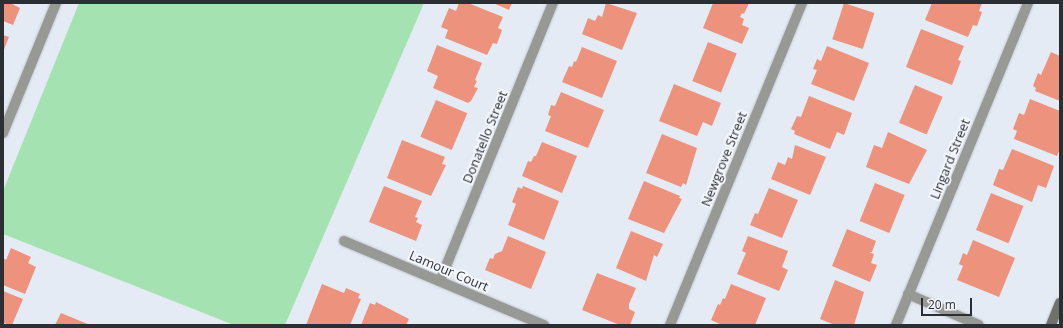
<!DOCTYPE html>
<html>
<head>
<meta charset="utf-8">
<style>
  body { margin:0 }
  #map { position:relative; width:1063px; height:328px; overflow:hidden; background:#e5ebf5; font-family:"Open Sans",sans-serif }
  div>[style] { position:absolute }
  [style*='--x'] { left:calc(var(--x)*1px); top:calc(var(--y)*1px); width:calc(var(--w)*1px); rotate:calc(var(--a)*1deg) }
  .green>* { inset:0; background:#a4e3b1 }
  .building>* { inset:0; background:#ec927d; transform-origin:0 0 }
  .roads { filter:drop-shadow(0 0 1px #c4c9d2) drop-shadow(0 0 1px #c4c9d2) }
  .minor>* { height:10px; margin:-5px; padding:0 5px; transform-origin:5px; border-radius:5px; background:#979995 }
  .secondary>* { height:10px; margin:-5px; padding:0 5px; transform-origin:5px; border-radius:5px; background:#6f726c }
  span { translate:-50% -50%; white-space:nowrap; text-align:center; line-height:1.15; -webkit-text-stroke:4px #f4f8fe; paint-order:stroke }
  .street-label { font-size:13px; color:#2b2e32 }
  .frame { position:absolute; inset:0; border:4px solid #2b2e32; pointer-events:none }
  .scale { position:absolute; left:921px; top:298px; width:51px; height:18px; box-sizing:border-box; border:2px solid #2b2e32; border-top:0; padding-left:5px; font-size:12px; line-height:14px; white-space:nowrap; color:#2b2e32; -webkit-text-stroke:3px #f4f8fe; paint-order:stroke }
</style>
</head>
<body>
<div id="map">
  <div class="green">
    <div style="clip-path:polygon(79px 3px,424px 3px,285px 325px,234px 325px,3px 234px,3px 191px)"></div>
  </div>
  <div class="building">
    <div style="clip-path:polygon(3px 3px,10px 3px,20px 8px,13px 25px,3px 21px)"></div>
    <div style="clip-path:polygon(459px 3px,468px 3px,503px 17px,498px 28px,502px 30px,497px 44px,493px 43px,487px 55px,445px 38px,448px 30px,441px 27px,449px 8px,456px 11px)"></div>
    <div style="clip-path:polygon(493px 3px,512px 3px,509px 10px)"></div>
    <div style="clip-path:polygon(606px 3px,637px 13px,622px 50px,582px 34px,588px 18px,595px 21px,598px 15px,602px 17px)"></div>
    <div style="clip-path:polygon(713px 3px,749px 3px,744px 14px,742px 13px,740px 17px,744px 19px,742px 25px,749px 28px,742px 44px,703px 28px)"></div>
    <div style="left:844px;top:3px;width:32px;height:38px;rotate:18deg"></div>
    <div style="clip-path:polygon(932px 3px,982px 3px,979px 11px,982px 12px,977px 26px,973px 25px,968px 37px,925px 20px)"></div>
    <div style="clip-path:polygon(921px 29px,964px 46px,958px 60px,961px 61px,952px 85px,906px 67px)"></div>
    <div style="clip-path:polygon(3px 35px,9px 37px,3px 52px)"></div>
    <div style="left:708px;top:42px;width:31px;height:42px;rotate:22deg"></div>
    <div style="clip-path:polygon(437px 45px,482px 63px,475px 80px,477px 81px,474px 87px,478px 88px,471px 101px,468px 103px,433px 88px,438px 76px,427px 71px)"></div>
    <div style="clip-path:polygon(827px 46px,869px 63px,854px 101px,811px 84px,817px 70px,813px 69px,817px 59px,821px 61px)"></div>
    <div style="clip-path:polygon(582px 47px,617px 61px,602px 98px,562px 82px,569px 66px,572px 67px,574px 61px,576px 62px)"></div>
    <div style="clip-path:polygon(1051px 52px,1060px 56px,1060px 101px,1035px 91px,1036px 88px,1033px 86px,1038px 73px,1041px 75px)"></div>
    <div style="clip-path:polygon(674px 84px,721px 103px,712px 126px,703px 122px,697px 136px,659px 121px)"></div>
    <div style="left:915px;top:85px;width:30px;height:41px;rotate:23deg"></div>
    <div style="clip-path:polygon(561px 92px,604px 110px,588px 148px,545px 131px,551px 116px,548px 115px,551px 105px,555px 106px)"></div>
    <div style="clip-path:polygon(809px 96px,852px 113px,844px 135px,837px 132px,830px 149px,794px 134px,795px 131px,791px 129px,797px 116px,801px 117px)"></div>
    <div style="clip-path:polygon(1030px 99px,1060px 111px,1060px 149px,1057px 156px,1014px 139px,1017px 131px,1013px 129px,1019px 113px,1024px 115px)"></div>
    <div style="left:436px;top:100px;width:34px;height:40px;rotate:23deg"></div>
    <div style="clip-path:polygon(888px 132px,927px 150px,909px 184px,866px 167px,874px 145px,882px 148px)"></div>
    <div style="clip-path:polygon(662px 134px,697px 148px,686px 185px,683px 183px,681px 187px,646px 173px)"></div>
    <div style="clip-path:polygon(402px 140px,445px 157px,442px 164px,446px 165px,431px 196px,387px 178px)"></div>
    <div style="clip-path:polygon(542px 142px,577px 156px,562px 193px,522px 176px,528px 161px,531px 162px,534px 156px,536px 156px)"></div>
    <div style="clip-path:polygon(795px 145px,826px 157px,810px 195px,771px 179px,778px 162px,785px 165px,788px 157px,792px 159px)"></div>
    <div style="clip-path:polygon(1012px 149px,1054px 166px,1046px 188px,1038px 185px,1032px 202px,993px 185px,999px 169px,1003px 170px)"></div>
    <div style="clip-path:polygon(644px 181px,680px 196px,679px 198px,682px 199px,664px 233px,628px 219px)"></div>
    <div style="left:875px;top:183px;width:32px;height:41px;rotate:22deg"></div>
    <div style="clip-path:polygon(384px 186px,422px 201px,415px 217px,418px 218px,416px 222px,422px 225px,416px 241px,369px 222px)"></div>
    <div style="clip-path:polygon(523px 186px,559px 201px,544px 240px,508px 225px,516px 204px,512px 202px,518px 187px,522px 189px)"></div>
    <div style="clip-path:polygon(769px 188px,798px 200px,782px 238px,750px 225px,755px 213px,758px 214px)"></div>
    <div style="left:991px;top:193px;width:35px;height:40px;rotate:22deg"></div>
    <div style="clip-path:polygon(847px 229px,876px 241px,872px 252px,869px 252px,874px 254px,871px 263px,877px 265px,870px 282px,832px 266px)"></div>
    <div style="clip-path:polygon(631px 231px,663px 244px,657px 257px,654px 255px,646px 281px,616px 268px)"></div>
    <div style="clip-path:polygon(508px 236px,546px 252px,531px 289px,485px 270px,490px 258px,493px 259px,495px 254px,502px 251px)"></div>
    <div style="clip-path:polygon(748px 236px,788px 251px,782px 267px,788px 270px,779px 291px,737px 274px,746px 253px,742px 251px)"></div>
    <div style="clip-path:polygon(973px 240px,1015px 258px,999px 297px,957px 280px,963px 266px,959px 264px,963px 253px,967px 255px)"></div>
    <div style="clip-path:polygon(11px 248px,31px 257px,28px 263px,36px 267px,25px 294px,3px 285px,3px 258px,6px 260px)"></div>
    <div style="clip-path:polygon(597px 273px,636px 288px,629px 304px,629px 309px,635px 312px,630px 325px,620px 325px,582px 310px)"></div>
    <div style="clip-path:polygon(835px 280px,864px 292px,854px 325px,835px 325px,820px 319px)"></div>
    <div style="clip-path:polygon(322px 284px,344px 293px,346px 288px,360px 294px,358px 298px,361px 299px,350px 325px,306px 325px)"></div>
    <div style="clip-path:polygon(731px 284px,766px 298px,755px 325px,722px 325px,711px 320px,718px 304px,720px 305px,723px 298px,725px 299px)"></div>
    <div style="clip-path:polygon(3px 291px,23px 299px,12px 325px,3px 323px)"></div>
    <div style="clip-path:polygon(376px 302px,409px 319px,406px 325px,361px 325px,370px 303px,375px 305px)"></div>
    <div style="clip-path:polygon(61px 313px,90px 325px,55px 325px)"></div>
  </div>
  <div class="roads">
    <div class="minor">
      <div style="--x:3;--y:133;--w:140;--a:-67.8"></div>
      <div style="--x:344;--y:241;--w:217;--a:22.8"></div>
      <div style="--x:440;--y:281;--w:300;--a:-67.9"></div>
      <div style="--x:908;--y:294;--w:77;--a:23.6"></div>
      <div style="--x:670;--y:325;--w:348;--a:-67.7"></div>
      <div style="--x:896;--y:325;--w:348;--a:-67.7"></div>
    </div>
    <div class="secondary">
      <div style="--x:1051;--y:325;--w:24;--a:-68"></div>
    </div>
  </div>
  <div class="street-label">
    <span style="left:485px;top:137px;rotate:-68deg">Donatello Street</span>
    <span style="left:724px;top:159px;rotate:-68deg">Newgrove Street</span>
    <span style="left:950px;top:159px;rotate:-68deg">Lingard Street</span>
    <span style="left:449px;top:271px;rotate:23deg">Lamour Court</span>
  </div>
  <div class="frame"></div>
  <div class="scale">20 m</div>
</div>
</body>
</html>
